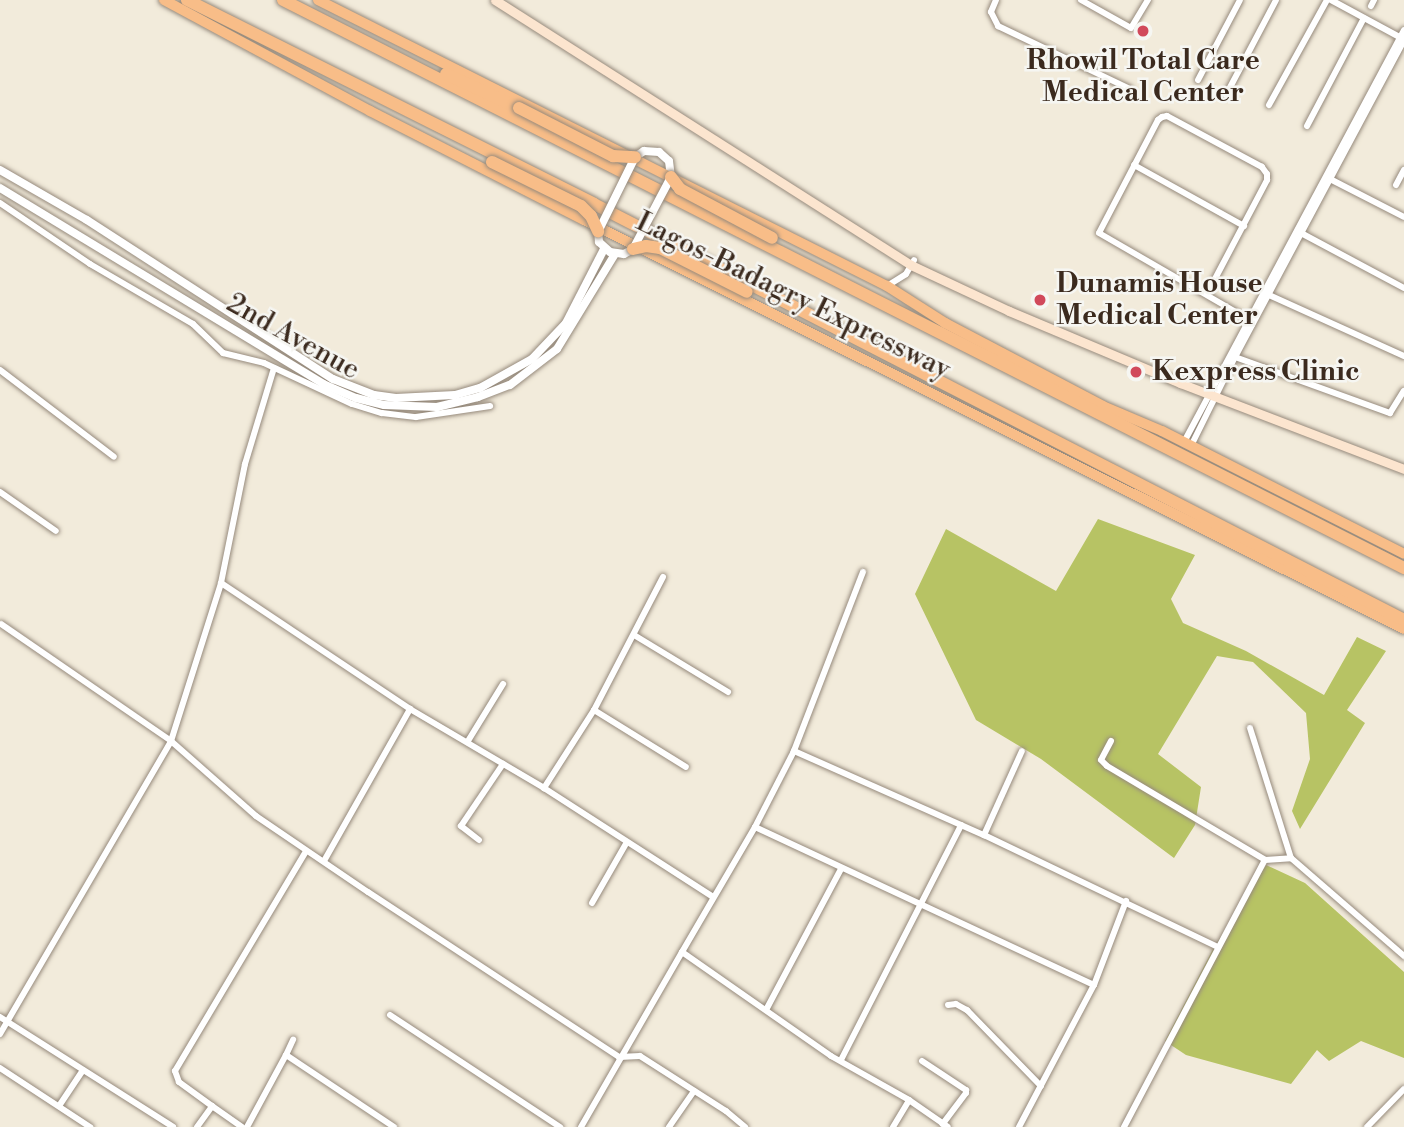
<!DOCTYPE html>
<html>
<head>
<meta charset="utf-8">
<style>
  body { margin:0 }
  #map { position:relative; width:1404px; height:1127px; overflow:hidden; background:#f2ebdb; font-family:"Libre Bodoni",serif }
  div>[style] { position:absolute }
  [style*='--x'] { left:calc(var(--x)*1px); top:calc(var(--y)*1px); width:calc(var(--w)*1px); rotate:calc(var(--a)*1deg) }
  .green>* { inset:0; background:#b7c364 }
  .roads { filter:drop-shadow(0 0 2px #968a7c) drop-shadow(0 0 2px #968a7c) }
  .minor>* { height:6px; margin:-3px; padding:0 3px; transform-origin:3px; border-radius:3px; background:#fff }
  .tertiary>* { height:8px; margin:-4px; padding:0 4px; transform-origin:4px; border-radius:4px; background:#fff }
  .secondary>* { height:9px; margin:-4.5px; padding:0 4.5px; transform-origin:4.5px; border-radius:4.5px; background:#fce5cf }
  .primary>* { height:10px; margin:-5px; padding:0 5px; transform-origin:5px; border-radius:5px; background:#f8bd88 }
  .motorway>* { height:12px; margin:-6px; padding:0 6px; transform-origin:6px; border-radius:6px; background:#f8bd88 }
  .bridges { filter:drop-shadow(0 0 2px #968a7c) drop-shadow(0 0 2px #968a7c) }
  .tertiary-bridge>* { height:8px; margin:-4px; padding:0 4px; transform-origin:4px; border-radius:4px; background:#fff }
  .motorway-bridge>* { height:12px; margin:-6px; padding:0 6px; transform-origin:6px; border-radius:6px; background:#f8bd88 }
  .dots>* { width:19px; height:19px; translate:-50% -50%; box-sizing:border-box; border:4px solid #f6f6f2; border-radius:50% }
  span { translate:-50% -50%; white-space:nowrap; text-align:center; line-height:1.15; -webkit-text-stroke:5px #f6f6f2; paint-order:stroke }
  .poi-label { font-size:28px; color:#3b2a1e; font-weight:700 }
  .left { translate:0 -50%; text-align:left }
  .street-label { font-size:28px; color:#3b2a1e }
</style>
</head>
<body>
<div id="map">
  <div class="green">
    <div style="clip-path:polygon(1098px 519px,1195px 555px,1171px 599px,1183px 623px,1246px 651px,1324px 695px,1357px 637px,1386px 651px,1347px 710px,1365px 723px,1300px 829px,1292px 811px,1310px 759px,1306px 713px,1253px 662px,1217px 656px,1158px 754px,1201px 787px,1195px 825px,1174px 858px,1041px 759px,976px 720px,915px 594px,946px 529px,1056px 591px)"></div>
    <div style="clip-path:polygon(1266px 865px,1305px 883px,1404px 972px,1404px 1058px,1361px 1041px,1329px 1061px,1317px 1050px,1291px 1084px,1186px 1055px,1165px 1041px,1213px 949px)"></div>
  </div>
  <div class="roads">
    <div class="minor">
      <div style="--x:996;--y:0;--w:13;--a:113"></div>
      <div style="--x:991;--y:12;--w:16;--a:63"></div>
      <div style="--x:998;--y:26;--w:146;--a:25.5"></div>
      <div style="--x:1081;--y:0;--w:57;--a:29.2"></div>
      <div style="--x:1131;--y:28;--w:33;--a:-59"></div>
      <div style="--x:1331;--y:0;--w:82;--a:28.4"></div>
      <div style="--x:1371;--y:6;--w:7;--a:-63"></div>
      <div style="--x:1198;--y:80;--w:90;--a:-62.3"></div>
      <div style="--x:1226;--y:95;--w:107;--a:-62.2"></div>
      <div style="--x:1269;--y:105;--w:120;--a:-61.1"></div>
      <div style="--x:1307;--y:126;--w:122;--a:-62.2"></div>
      <div style="--x:1134;--y:165;--w:126;--a:29"></div>
      <div style="--x:1330;--y:179;--w:83;--a:27.2"></div>
      <div style="--x:1396;--y:185;--w:17;--a:-62"></div>
      <div style="--x:0;--y:203;--w:109;--a:34.1"></div>
      <div style="--x:90;--y:264;--w:119;--a:30.2"></div>
      <div style="--x:193;--y:324;--w:42;--a:44"></div>
      <div style="--x:223;--y:353;--w:42;--a:13.7"></div>
      <div style="--x:264;--y:363;--w:97;--a:25"></div>
      <div style="--x:352;--y:404;--w:31;--a:17"></div>
      <div style="--x:382;--y:413;--w:34;--a:7"></div>
      <div style="--x:416;--y:417;--w:75;--a:-8.5"></div>
      <div style="--x:1301;--y:233;--w:117;--a:28.1"></div>
      <div style="--x:887;--y:286;--w:22;--a:-32"></div>
      <div style="--x:906;--y:274;--w:16;--a:-60"></div>
      <div style="--x:1207;--y:294;--w:129;--a:-62.2"></div>
      <div style="--x:1267;--y:180;--w:6;--a:-90"></div>
      <div style="--x:1267;--y:174;--w:9;--a:-126"></div>
      <div style="--x:1262;--y:167;--w:108;--a:-151.8"></div>
      <div style="--x:1167;--y:116;--w:5;--a:169"></div>
      <div style="--x:1162;--y:117;--w:5;--a:143"></div>
      <div style="--x:1158;--y:120;--w:127;--a:117.6"></div>
      <div style="--x:1099;--y:233;--w:172;--a:30"></div>
      <div style="--x:1269;--y:295;--w:148;--a:24.3"></div>
      <div style="--x:1235;--y:357;--w:165;--a:19.9"></div>
      <div style="--x:1390;--y:413;--w:26;--a:-58"></div>
      <div style="--x:0;--y:370;--w:143;--a:37.3"></div>
      <div style="--x:1184;--y:442;--w:467;--a:-61.9"></div>
      <div style="--x:1191;--y:446;--w:99;--a:-63.7"></div>
      <div style="--x:1235;--y:357;--w:358;--a:-61.9"></div>
      <div style="--x:0;--y:492;--w:68;--a:34.9"></div>
      <div style="--x:863;--y:572;--w:192;--a:111.1"></div>
      <div style="--x:794;--y:751;--w:85;--a:117.2"></div>
      <div style="--x:755;--y:827;--w:145;--a:120.3"></div>
      <div style="--x:682;--y:952;--w:182;--a:34.9"></div>
      <div style="--x:831;--y:1056;--w:90;--a:29.4"></div>
      <div style="--x:909;--y:1100;--w:47;--a:34.7"></div>
      <div style="--x:663;--y:577;--w:150;--a:117.4"></div>
      <div style="--x:594;--y:710;--w:93;--a:122.7"></div>
      <div style="--x:544;--y:788;--w:201;--a:32.8"></div>
      <div style="--x:221;--y:583;--w:227;--a:33.7"></div>
      <div style="--x:410;--y:709;--w:156;--a:30.5"></div>
      <div style="--x:1;--y:624;--w:206;--a:34.5"></div>
      <div style="--x:171;--y:741;--w:113;--a:41.4"></div>
      <div style="--x:256;--y:816;--w:135;--a:34.2"></div>
      <div style="--x:368;--y:892;--w:300;--a:33.3"></div>
      <div style="--x:619;--y:1057;--w:21;--a:-3"></div>
      <div style="--x:640;--y:1056;--w:102;--a:32.6"></div>
      <div style="--x:726;--y:1111;--w:25;--a:40"></div>
      <div style="--x:634;--y:635;--w:110;--a:31.2"></div>
      <div style="--x:594;--y:710;--w:108;--a:31.8"></div>
      <div style="--x:1250;--y:728;--w:136;--a:72.5"></div>
      <div style="--x:468;--y:741;--w:67;--a:-58.4"></div>
      <div style="--x:1111;--y:741;--w:21;--a:118"></div>
      <div style="--x:1101;--y:760;--w:8;--a:45"></div>
      <div style="--x:1107;--y:766;--w:184;--a:30.7"></div>
      <div style="--x:794;--y:751;--w:208;--a:23.9"></div>
      <div style="--x:984;--y:835;--w:259;--a:25.6"></div>
      <div style="--x:755;--y:827;--w:374;--a:25"></div>
      <div style="--x:984;--y:835;--w:92;--a:-65.7"></div>
      <div style="--x:479;--y:840;--w:23;--a:-142"></div>
      <div style="--x:461;--y:826;--w:75;--a:-55.9"></div>
      <div style="--x:324;--y:861;--w:175;--a:-60.5"></div>
      <div style="--x:592;--y:903;--w:70;--a:-60.2"></div>
      <div style="--x:948;--y:1005;--w:8;--a:-7"></div>
      <div style="--x:956;--y:1004;--w:13;--a:29"></div>
      <div style="--x:967;--y:1010;--w:106;--a:45.8"></div>
      <div style="--x:766;--y:1010;--w:160;--a:-62"></div>
      <div style="--x:390;--y:1015;--w:204;--a:33.4"></div>
      <div style="--x:0;--y:1017;--w:205;--a:32.4"></div>
      <div style="--x:0;--y:1034;--w:339;--a:-59.7"></div>
      <div style="--x:171;--y:741;--w:166;--a:-72.4"></div>
      <div style="--x:221;--y:583;--w:121;--a:-78.6"></div>
      <div style="--x:245;--y:464;--w:100;--a:-73.2"></div>
      <div style="--x:286;--y:1055;--w:17;--a:-65"></div>
      <div style="--x:841;--y:1060;--w:264;--a:-62.9"></div>
      <div style="--x:922;--y:1061;--w:53;--a:33.4"></div>
      <div style="--x:966;--y:1090;--w:3;--a:90"></div>
      <div style="--x:966;--y:1093;--w:39;--a:127"></div>
      <div style="--x:0;--y:1068;--w:108;--a:33.2"></div>
      <div style="--x:59;--y:1106;--w:43;--a:-56.3"></div>
      <div style="--x:212;--y:1106;--w:41;--a:-144"></div>
      <div style="--x:179;--y:1082;--w:12;--a:-110"></div>
      <div style="--x:175;--y:1071;--w:256;--a:-59.2"></div>
      <div style="--x:197;--y:1127;--w:26;--a:-54"></div>
      <div style="--x:212;--y:1106;--w:37;--a:35"></div>
      <div style="--x:247;--y:1127;--w:82;--a:-61.6"></div>
      <div style="--x:286;--y:1055;--w:130;--a:33.7"></div>
      <div style="--x:581;--y:1127;--w:202;--a:-60"></div>
      <div style="--x:669;--y:1127;--w:44;--a:-55.2"></div>
      <div style="--x:893;--y:1127;--w:31;--a:-59"></div>
      <div style="--x:1019;--y:1127;--w:161;--a:-62.2"></div>
      <div style="--x:1094;--y:985;--w:90;--a:-69.1"></div>
      <div style="--x:1124;--y:1127;--w:302;--a:-62.2"></div>
      <div style="--x:1265;--y:860;--w:26;--a:-4"></div>
      <div style="--x:1291;--y:858;--w:150;--a:40.9"></div>
      <div style="--x:1367;--y:1127;--w:53;--a:-45.8"></div>
    </div>
    <div class="tertiary">
      <div style="--x:635;--y:157;--w:11;--a:-34"></div>
      <div style="--x:644;--y:151;--w:15;--a:4"></div>
      <div style="--x:659;--y:152;--w:13;--a:42"></div>
      <div style="--x:669;--y:161;--w:16;--a:83"></div>
      <div style="--x:0;--y:170;--w:100;--a:29.9"></div>
      <div style="--x:87;--y:220;--w:293;--a:32.9"></div>
      <div style="--x:333;--y:379;--w:44;--a:21.3"></div>
      <div style="--x:374;--y:395;--w:22;--a:8"></div>
      <div style="--x:396;--y:398;--w:59;--a:-2.9"></div>
      <div style="--x:455;--y:395;--w:26;--a:-16"></div>
      <div style="--x:480;--y:388;--w:60;--a:-29.1"></div>
      <div style="--x:532;--y:359;--w:50;--a:-46.6"></div>
      <div style="--x:566;--y:323;--w:83;--a:-62.8"></div>
      <div style="--x:0;--y:188;--w:378;--a:31.2"></div>
      <div style="--x:323;--y:384;--w:36;--a:23"></div>
      <div style="--x:356;--y:398;--w:29;--a:14"></div>
      <div style="--x:384;--y:405;--w:53;--a:2.2"></div>
      <div style="--x:437;--y:407;--w:42;--a:-13.7"></div>
      <div style="--x:478;--y:397;--w:34;--a:-21"></div>
      <div style="--x:510;--y:385;--w:59;--a:-37.5"></div>
      <div style="--x:557;--y:349;--w:111;--a:-58.6"></div>
      <div style="--x:598;--y:231;--w:11;--a:85"></div>
      <div style="--x:599;--y:242;--w:15;--a:42"></div>
      <div style="--x:610;--y:252;--w:14;--a:8"></div>
      <div style="--x:624;--y:254;--w:10;--a:-29"></div>
    </div>
    <div class="secondary">
      <div style="--x:495;--y:0;--w:493;--a:32.5"></div>
      <div style="--x:911;--y:265;--w:108;--a:25.1"></div>
      <div style="--x:1009;--y:311;--w:186;--a:22.8"></div>
      <div style="--x:1180;--y:383;--w:240;--a:21"></div>
    </div>
    <div class="primary">
      <div style="--x:164;--y:0;--w:234;--a:28.3"></div>
      <div style="--x:370;--y:111;--w:240;--a:27"></div>
      <div style="--x:584;--y:220;--w:916;--a:26.51"></div>
      <div style="--x:318;--y:0;--w:637;--a:26.69"></div>
      <div style="--x:887;--y:286;--w:69;--a:32.5"></div>
      <div style="--x:945;--y:323;--w:178;--a:27.7"></div>
      <div style="--x:1103;--y:406;--w:64;--a:23"></div>
      <div style="--x:1162;--y:431;--w:271;--a:26.9"></div>
    </div>
    <div class="motorway">
      <div style="--x:187;--y:0;--w:455;--a:26.6"></div>
      <div style="--x:594;--y:204;--w:911;--a:27.18"></div>
      <div style="--x:283;--y:0;--w:1257;--a:26.87"></div>
      <div style="--x:446;--y:74;--w:81;--a:25"></div>
    </div>
  </div>
  <div class="bridges">
    <div class="tertiary-bridge">
      <div style="--x:599;--y:230;--w:81;--a:-63.7"></div>
      <div style="--x:633;--y:249;--w:81;--a:-62.2"></div>
    </div>
    <div class="motorway-bridge">
      <div style="--x:519;--y:108;--w:106;--a:27.1"></div>
      <div style="--x:613;--y:156;--w:22;--a:3"></div>
      <div style="--x:492;--y:162;--w:99;--a:26.3"></div>
      <div style="--x:581;--y:206;--w:14;--a:45"></div>
      <div style="--x:591;--y:216;--w:17;--a:65"></div>
      <div style="--x:671;--y:177;--w:15;--a:53"></div>
      <div style="--x:680;--y:189;--w:104;--a:28"></div>
      <div style="--x:633;--y:249;--w:13;--a:-13"></div>
      <div style="--x:646;--y:246;--w:14;--a:8"></div>
      <div style="--x:660;--y:248;--w:97;--a:26.8"></div>
    </div>
  </div>
  <div class="dots">
    <div style="left:1143px;top:31px;background:#d1495b"></div>
    <div style="left:1040px;top:300px;background:#d1495b"></div>
    <div style="left:1136px;top:372px;background:#d1495b"></div>
  </div>
  <div class="poi-label">
    <span style="left:1143px;top:77px">Rhowil Total Care<br>Medical Center</span>
    <span class="left" style="left:1056px;top:300px">Dunamis House<br>Medical Center</span>
    <span class="left" style="left:1152px;top:372px">Kexpress Clinic</span>
  </div>
  <div class="street-label">
    <span style="left:793px;top:296px;rotate:26deg">Lagos-Badagry Expressway</span>
    <span style="left:293px;top:337px;rotate:29deg">2nd Avenue</span>
  </div>
</div>
</body>
</html>
